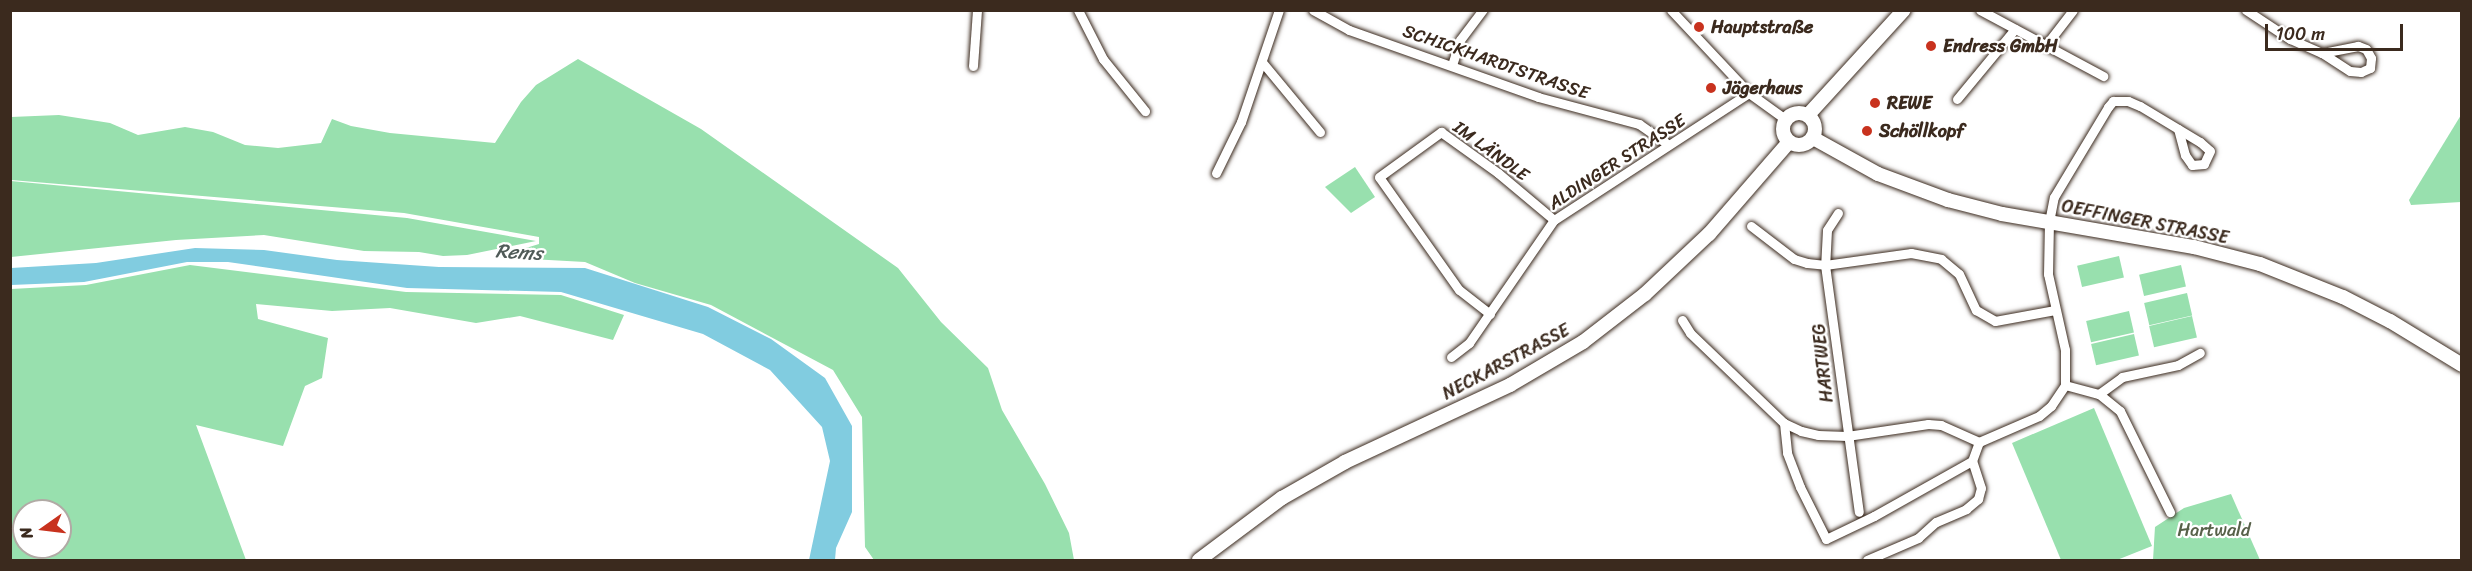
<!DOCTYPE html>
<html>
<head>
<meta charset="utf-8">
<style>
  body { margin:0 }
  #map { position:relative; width:2472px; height:571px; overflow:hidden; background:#fff; font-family:Sriracha,sans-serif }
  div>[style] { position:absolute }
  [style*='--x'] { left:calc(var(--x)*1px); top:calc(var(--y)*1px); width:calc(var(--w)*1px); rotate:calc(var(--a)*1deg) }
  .green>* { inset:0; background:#98e0ae; transform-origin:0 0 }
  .water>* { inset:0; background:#81cce0 }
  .roads { filter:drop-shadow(0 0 2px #3b2a1e) drop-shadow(0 0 2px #3b2a1e) }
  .street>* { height:9px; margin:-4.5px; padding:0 4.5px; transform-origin:4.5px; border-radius:4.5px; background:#fff }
  .secondary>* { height:14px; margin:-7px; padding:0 7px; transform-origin:7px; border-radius:7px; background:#fff }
  .secondary>.ring { margin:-7px; padding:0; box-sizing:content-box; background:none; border:14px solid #fff; border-radius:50% }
  .dots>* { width:16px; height:16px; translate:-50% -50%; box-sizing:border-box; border:3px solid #fff; border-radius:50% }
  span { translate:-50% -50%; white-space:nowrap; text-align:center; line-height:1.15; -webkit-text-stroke:4.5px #fff; paint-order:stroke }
  .poi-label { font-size:18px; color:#3b2a1e; font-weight:700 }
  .left { translate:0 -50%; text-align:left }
  .street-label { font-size:18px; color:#3b2a1e }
  .park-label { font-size:18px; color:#576149 }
  .water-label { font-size:20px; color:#505b58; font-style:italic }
  .frame { position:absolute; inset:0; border:12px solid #3b2a1e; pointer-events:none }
  .north { position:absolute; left:12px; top:499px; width:60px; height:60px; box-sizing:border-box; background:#fff; border:2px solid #b1aaa5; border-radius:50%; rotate:256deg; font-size:16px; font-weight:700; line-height:24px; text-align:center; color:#3b2a1e }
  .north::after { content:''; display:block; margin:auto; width:21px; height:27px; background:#c8321e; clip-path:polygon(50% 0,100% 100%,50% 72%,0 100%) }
  .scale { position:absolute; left:2265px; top:24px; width:138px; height:27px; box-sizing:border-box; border:3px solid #3b2a1e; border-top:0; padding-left:8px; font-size:18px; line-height:21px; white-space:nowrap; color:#3b2a1e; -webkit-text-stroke:4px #fff; paint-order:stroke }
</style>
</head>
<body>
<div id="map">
  <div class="green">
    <div style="clip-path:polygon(578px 59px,701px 129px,898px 268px,941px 322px,988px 368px,1002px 410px,1045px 484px,1069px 533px,1074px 560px,874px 560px,865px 547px,862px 417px,833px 370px,711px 305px,635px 283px,585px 262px,497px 257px,539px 244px,539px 237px,404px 213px,11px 180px,11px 117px,59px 115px,110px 123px,138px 135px,185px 127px,213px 132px,245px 145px,278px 148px,321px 143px,332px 119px,351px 126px,390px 133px,495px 143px,521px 102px,536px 85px)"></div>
    <div style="clip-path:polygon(2461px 115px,2461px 202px,2411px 205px,2409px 200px)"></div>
    <div style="clip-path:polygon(1355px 167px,1375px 197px,1351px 213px,1325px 187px)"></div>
    <div style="clip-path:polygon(11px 181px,407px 218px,536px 241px,467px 255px,443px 256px,419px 252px,364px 251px,264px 235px,176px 240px,11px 257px)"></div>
    <div style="left:2119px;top:256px;width:22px;height:43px;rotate:77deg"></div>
    <div style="clip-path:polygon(evenodd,190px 265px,406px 292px,561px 295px,624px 315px,613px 340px,520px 316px,476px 323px,390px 308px,332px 311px,256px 304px,258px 319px,328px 338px,322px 378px,305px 386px,283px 446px,196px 425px,246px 560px,11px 560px,11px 289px,86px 285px,190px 265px,24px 511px,60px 511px,60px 547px,24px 547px,24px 511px)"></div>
    <div style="left:2181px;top:265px;width:22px;height:43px;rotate:77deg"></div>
    <div style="left:2187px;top:293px;width:23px;height:44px;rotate:77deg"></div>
    <div style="left:2129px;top:311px;width:22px;height:44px;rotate:77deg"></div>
    <div style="left:2192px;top:316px;width:22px;height:44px;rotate:77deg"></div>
    <div style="left:2134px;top:334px;width:22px;height:44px;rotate:77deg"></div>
    <div style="clip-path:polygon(2094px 408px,2152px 546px,2117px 560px,2061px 560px,2012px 443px)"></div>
    <div style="clip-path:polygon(2231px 494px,2260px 560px,2153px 560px,2155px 527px,2184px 508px)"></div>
  </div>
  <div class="water">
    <div style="clip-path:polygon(195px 248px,264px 250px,337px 260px,439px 267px,585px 268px,708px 307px,771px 339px,825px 378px,852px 426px,852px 512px,836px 548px,835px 560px,809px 560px,830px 461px,822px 427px,770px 370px,703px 334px,561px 292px,407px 288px,228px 262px,187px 262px,84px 282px,11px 285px,11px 268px,96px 263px)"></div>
  </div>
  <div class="roads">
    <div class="street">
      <div style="--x:1078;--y:10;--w:55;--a:63"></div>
      <div style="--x:1103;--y:59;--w:67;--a:51.1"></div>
      <div style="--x:1313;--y:10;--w:41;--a:29.1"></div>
      <div style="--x:1349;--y:30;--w:201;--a:19.5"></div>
      <div style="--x:1538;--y:97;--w:105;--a:15"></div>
      <div style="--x:1639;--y:124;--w:35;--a:35"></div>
      <div style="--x:1671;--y:10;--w:114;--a:46.8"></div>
      <div style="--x:1749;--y:93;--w:44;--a:35.8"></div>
      <div style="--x:1980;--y:10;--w:140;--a:28.2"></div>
      <div style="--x:2246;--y:10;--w:53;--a:33.4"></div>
      <div style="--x:2290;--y:39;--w:35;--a:24"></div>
      <div style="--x:2322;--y:53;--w:33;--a:33"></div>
      <div style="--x:2350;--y:71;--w:11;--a:5"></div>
      <div style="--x:2361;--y:72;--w:10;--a:-24"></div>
      <div style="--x:2370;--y:68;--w:10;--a:-84"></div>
      <div style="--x:2371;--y:58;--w:10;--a:-119"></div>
      <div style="--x:2366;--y:49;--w:9;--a:-159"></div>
      <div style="--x:2358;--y:46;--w:37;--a:169"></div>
      <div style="--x:2046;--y:45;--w:44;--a:-52.4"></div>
      <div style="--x:1262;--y:62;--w:91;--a:50.4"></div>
      <div style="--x:1452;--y:65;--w:26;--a:-72"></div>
      <div style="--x:1460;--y:40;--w:38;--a:-53"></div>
      <div style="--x:973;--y:66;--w:56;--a:-85.9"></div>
      <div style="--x:1957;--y:99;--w:91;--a:-50.4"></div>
      <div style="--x:1216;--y:173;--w:57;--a:-63.9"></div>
      <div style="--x:1241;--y:122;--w:118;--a:-71.3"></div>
      <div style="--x:1838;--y:213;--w:20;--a:123"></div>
      <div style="--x:1827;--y:230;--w:35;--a:93"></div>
      <div style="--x:1825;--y:265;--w:249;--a:82.2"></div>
      <div style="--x:1751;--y:226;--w:54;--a:37.5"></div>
      <div style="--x:1794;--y:259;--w:14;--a:17"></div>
      <div style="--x:1807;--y:263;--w:18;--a:6"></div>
      <div style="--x:1825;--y:265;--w:87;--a:-7.9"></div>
      <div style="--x:1911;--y:253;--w:31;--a:11"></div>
      <div style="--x:1941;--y:259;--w:23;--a:40"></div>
      <div style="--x:1959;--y:274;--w:40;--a:65"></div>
      <div style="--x:1976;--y:310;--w:22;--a:30"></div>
      <div style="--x:1995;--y:321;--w:61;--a:-10.4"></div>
      <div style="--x:1490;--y:314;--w:39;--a:-142"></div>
      <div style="--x:1459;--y:290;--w:138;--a:-125.3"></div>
      <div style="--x:1379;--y:177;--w:77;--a:-36"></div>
      <div style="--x:1441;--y:132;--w:70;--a:35.7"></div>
      <div style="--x:1498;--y:173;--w:73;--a:40"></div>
      <div style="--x:1682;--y:320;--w:15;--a:58"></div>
      <div style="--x:1690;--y:333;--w:130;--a:43.8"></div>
      <div style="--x:1784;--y:423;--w:19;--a:25"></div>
      <div style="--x:1801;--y:431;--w:17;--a:13"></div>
      <div style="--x:1818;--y:435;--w:29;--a:2"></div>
      <div style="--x:1847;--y:436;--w:82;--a:-8.4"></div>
      <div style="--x:1928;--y:424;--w:13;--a:4"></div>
      <div style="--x:1941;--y:425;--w:42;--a:24.1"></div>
      <div style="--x:1451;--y:357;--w:23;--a:-38"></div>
      <div style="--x:1469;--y:343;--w:150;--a:-55.4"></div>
      <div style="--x:1554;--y:220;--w:233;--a:-33.1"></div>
      <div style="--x:2065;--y:385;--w:35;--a:15"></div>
      <div style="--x:2099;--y:394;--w:27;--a:39"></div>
      <div style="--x:2120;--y:411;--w:113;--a:63.7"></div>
      <div style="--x:2099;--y:394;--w:29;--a:-36"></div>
      <div style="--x:2122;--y:377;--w:57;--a:-12.1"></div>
      <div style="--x:2178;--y:365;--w:25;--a:-29"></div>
      <div style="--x:1784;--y:423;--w:30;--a:84"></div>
      <div style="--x:1787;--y:453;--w:36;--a:69"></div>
      <div style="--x:1800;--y:487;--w:58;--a:63.4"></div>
      <div style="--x:1826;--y:539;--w:53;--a:-25.6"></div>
      <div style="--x:1874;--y:516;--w:112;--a:-29.3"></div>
      <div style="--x:1867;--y:560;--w:56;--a:-23.3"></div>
      <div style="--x:1918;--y:538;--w:24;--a:-42"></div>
      <div style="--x:1936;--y:522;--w:33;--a:-23"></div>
      <div style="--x:1966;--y:509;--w:16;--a:-40"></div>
      <div style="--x:1978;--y:499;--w:11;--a:-75"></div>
      <div style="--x:1981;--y:488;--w:28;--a:-108"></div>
      <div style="--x:1972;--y:461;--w:20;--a:-70"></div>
      <div style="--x:1979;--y:442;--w:65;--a:-23.4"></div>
      <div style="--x:2039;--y:416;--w:16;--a:-40"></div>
      <div style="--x:2051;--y:406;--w:25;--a:-56"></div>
      <div style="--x:2065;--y:385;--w:35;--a:-90"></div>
      <div style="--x:2065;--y:350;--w:78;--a:-102.6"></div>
      <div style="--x:2048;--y:274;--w:52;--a:-88.9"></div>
      <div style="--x:2049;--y:222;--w:25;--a:-79"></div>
      <div style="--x:2054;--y:197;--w:105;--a:-59"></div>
      <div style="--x:2108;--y:107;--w:8;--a:-50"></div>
      <div style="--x:2113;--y:101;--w:15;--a:0"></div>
      <div style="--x:2128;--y:101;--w:13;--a:23"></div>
      <div style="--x:2140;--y:106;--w:70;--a:31"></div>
      <div style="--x:2200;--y:142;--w:13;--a:42"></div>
      <div style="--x:2210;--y:151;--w:14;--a:115"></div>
      <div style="--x:2204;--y:164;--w:12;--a:175"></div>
      <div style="--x:2192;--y:165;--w:12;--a:-125"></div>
      <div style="--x:2185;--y:155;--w:27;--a:-105"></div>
    </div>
    <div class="secondary">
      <div class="ring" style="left:1783px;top:113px;width:18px;height:18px"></div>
      <div style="--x:1808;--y:115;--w:142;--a:-47.6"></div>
      <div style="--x:1813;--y:138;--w:74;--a:29"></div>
      <div style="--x:1878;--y:174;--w:75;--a:20.4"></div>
      <div style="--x:1948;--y:200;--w:56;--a:14.5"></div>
      <div style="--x:2002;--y:214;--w:195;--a:9.8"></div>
      <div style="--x:2194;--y:247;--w:68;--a:14.4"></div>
      <div style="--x:2260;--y:264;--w:89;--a:21.7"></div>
      <div style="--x:2343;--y:297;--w:53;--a:27.1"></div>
      <div style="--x:2390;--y:321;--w:84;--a:31.4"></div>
      <div style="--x:1199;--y:560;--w:104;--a:-36.8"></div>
      <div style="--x:1282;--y:498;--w:73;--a:-29.7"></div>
      <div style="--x:1345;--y:462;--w:182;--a:-25"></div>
      <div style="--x:1510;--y:385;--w:85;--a:-30.5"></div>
      <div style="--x:1583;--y:342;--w:78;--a:-37.7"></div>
      <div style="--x:1645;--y:294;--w:88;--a:-43.2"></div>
      <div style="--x:1709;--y:234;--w:122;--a:-49"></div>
    </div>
  </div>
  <div class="dots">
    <div style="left:1699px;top:27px;background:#c8321e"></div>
    <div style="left:1931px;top:46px;background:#c8321e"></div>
    <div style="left:1711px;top:88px;background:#c8321e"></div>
    <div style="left:1875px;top:103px;background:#c8321e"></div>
    <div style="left:1867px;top:131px;background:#c8321e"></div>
  </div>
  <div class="poi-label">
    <span class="left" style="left:1711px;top:27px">Hauptstraße</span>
    <span class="left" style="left:1943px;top:46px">Endress GmbH</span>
    <span class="left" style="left:1723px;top:88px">Jägerhaus</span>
    <span class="left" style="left:1887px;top:103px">REWE</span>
    <span class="left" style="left:1879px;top:131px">Schöllkopf</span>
  </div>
  <div class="street-label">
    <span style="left:1496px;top:62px;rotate:19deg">SCHICKHARDTSTRASSE</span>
    <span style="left:1491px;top:151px;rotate:36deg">IM LÄNDLE</span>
    <span style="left:1617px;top:162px;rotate:-33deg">ALDINGER STRASSE</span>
    <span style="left:2145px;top:222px;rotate:11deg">OEFFINGER STRASSE</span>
    <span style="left:1506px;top:362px;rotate:-28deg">NECKARSTRASSE</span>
    <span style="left:1823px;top:363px;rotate:-96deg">HARTWEG</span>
  </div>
  <div class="park-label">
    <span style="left:2214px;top:530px">Hartwald</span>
  </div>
  <div class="water-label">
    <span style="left:519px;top:252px;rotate:3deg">Rems</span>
  </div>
  <div class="frame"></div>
  <div class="north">N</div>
  <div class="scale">100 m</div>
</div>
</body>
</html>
